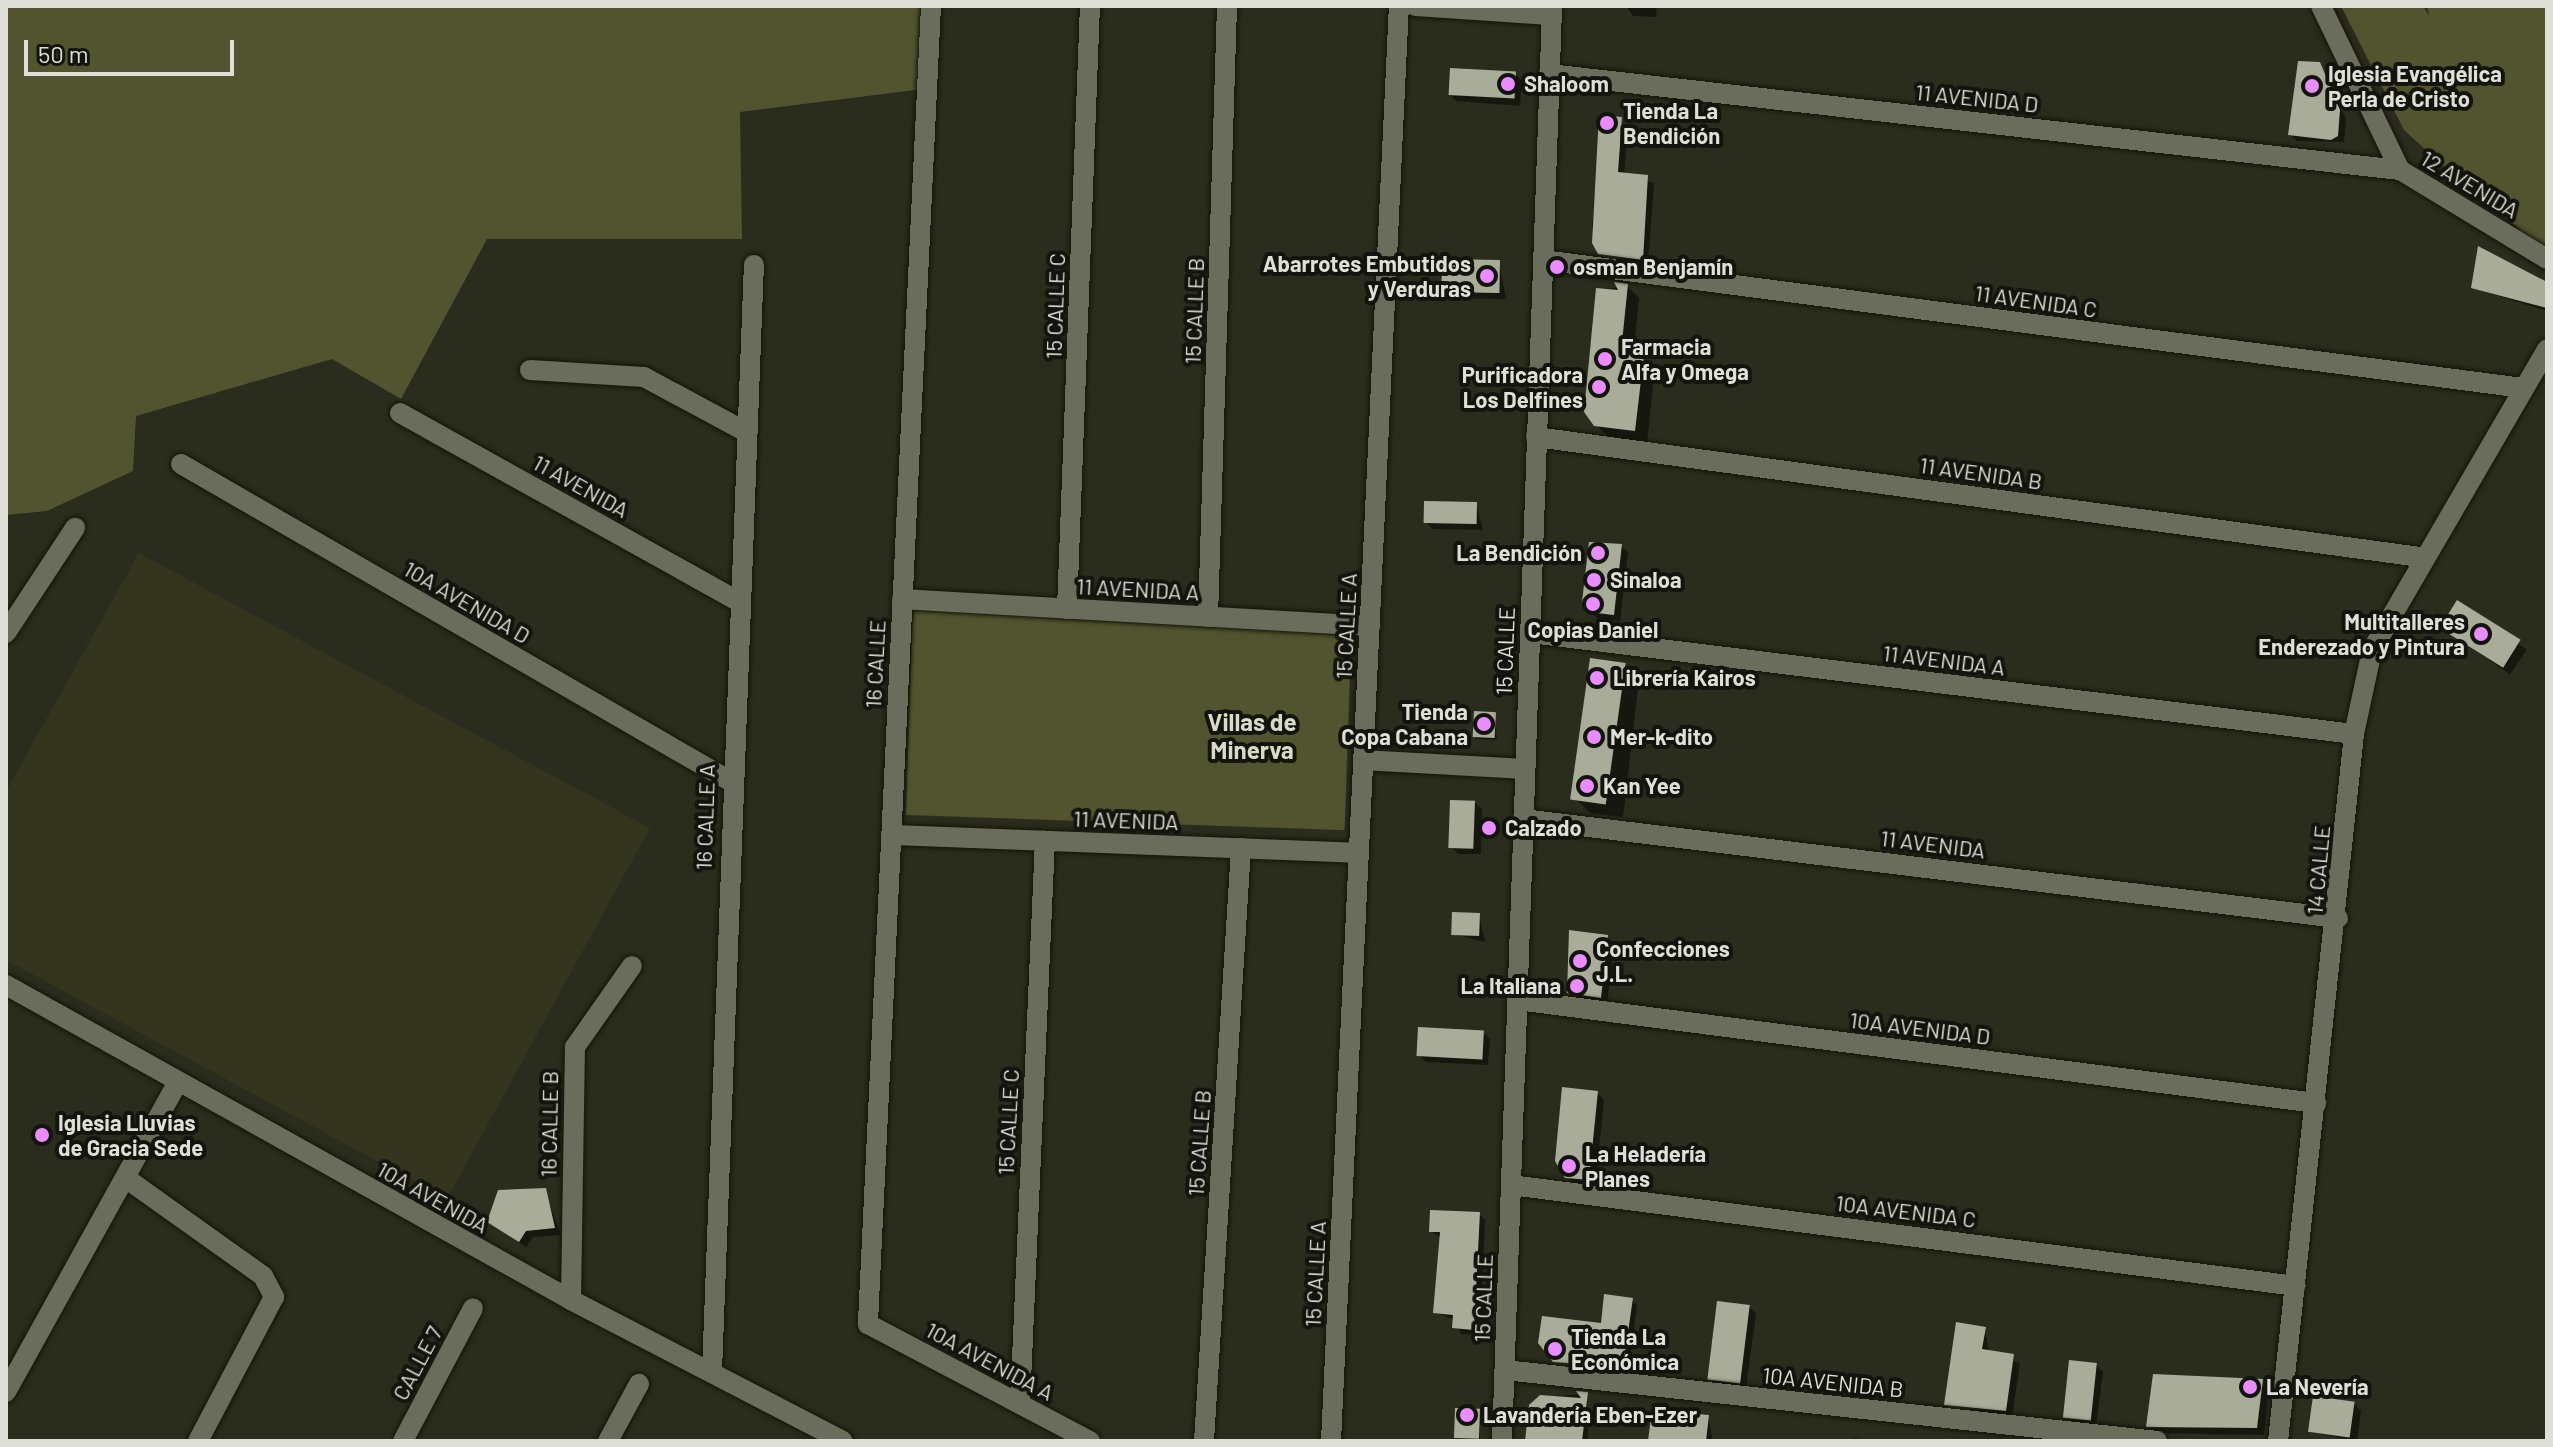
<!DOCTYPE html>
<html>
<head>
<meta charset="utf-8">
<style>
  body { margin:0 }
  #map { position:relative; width:2553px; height:1447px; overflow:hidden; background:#2a2c1d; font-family:Barlow,sans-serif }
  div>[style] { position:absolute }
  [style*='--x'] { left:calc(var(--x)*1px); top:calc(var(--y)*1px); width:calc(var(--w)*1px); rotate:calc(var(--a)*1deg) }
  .built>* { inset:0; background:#33351f }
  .green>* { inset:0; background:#51542e; transform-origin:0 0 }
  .shadow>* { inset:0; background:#0007; transform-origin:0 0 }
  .building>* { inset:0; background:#aaac9a; transform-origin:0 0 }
  .roads { filter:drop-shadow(0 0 2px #131407) drop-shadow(0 0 2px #131407) }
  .minor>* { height:20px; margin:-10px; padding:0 10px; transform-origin:10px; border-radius:10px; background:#6a6c5c }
  .tertiary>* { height:20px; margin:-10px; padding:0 10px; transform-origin:10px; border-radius:10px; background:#6a6c5c }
  .dots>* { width:22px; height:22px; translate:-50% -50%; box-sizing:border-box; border:4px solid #13140d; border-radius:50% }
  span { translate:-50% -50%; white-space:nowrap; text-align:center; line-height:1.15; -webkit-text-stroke:8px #13140d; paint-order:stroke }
  .poi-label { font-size:22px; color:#dedfd6; font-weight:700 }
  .left { translate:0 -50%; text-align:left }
  .right { translate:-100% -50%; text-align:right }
  .street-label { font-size:22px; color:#dedfd6 }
  .neighbourhood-label { font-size:24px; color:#d9dbc9; font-weight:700 }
  .frame { position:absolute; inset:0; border:8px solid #dedfd6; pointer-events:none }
  .scale { position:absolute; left:24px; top:40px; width:210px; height:36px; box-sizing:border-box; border:4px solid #dedfd6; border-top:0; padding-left:10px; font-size:24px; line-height:28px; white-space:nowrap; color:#dedfd6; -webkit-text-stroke:6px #13140d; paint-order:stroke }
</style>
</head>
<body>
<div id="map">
  <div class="built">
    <div style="clip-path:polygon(139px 553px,650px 828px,447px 1199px,6px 960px,6px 791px)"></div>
  </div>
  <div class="green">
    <div style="clip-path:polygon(6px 6px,928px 6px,931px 88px,740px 112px,742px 239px,487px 239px,401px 399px,332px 359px,136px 416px,133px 471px,47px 511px,6px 515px)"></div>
    <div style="clip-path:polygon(2341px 6px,2423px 6px,2429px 16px,2427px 6px,2547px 6px,2547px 257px,2452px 163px,2450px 172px,2404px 130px)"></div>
    <div style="left:913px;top:610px;width:439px;height:205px;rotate:2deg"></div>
  </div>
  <div class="shadow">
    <div style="clip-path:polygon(1626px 6px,1657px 6px,1656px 17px,1633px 16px)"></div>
    <div style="clip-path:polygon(2319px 64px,2346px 119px,2344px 142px,2297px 141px,2290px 135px)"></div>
    <div style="clip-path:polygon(1515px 74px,1522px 81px,1520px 106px,1456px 101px,1450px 94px)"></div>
    <div style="clip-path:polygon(1601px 117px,1628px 126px,1624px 175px,1654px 183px,1648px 265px,1600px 253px,1592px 228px)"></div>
    <div style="clip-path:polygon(1499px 262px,1506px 299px,1451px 298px,1444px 291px)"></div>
    <div style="clip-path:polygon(2547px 284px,2547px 311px,2473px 288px)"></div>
    <div style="clip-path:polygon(1627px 286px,1639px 298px,1633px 356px,1655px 368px,1647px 442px,1608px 437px,1596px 425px,1598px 290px)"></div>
    <div style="clip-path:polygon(1476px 504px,1483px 530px,1432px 529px,1426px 522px)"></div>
    <div style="clip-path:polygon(1621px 546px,1628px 552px,1620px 621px,1597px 618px,1589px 611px)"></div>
    <div style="left:2458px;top:603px;width:83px;height:30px;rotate:34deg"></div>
    <div style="clip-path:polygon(1625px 665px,1639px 679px,1623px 817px,1590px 813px,1576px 799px)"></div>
    <div style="clip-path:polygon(1495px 714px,1497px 740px,1477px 739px,1474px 736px)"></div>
    <div style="clip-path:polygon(1475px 803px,1482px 809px,1481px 854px,1458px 854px,1452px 847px)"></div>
    <div style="clip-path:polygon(1479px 915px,1485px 942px,1453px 934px)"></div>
    <div style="clip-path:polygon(1607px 937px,1614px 943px,1607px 1004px,1576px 1000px,1569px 993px)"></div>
    <div style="clip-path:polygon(1483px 1032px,1490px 1039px,1488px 1065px,1426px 1062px,1419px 1055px)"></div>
    <div style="clip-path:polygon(1597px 1093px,1604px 1100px,1595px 1186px,1574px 1184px,1567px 1177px)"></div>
    <div style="clip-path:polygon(545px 1190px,561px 1235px,533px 1237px,526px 1247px,489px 1221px)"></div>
    <div style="clip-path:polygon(1479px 1214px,1485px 1220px,1480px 1335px,1461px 1334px,1455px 1320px,1435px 1312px,1441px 1238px,1431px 1231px)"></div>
    <div style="clip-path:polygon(1632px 1300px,1637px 1305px,1628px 1371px,1555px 1361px)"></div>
    <div style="clip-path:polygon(1749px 1307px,1756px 1313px,1746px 1388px,1717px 1385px,1710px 1378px)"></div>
    <div style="clip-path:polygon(1985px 1329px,1989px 1352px,2020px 1363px,2012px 1417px,1946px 1404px)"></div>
    <div style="clip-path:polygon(2096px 1365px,2103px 1372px,2096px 1426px,2071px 1424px,2064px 1417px)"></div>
    <div style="clip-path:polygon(2224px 1377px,2269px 1388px,2264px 1435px,2155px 1433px,2148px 1426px)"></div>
    <div style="clip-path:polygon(1587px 1394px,1588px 1441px,1528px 1441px,1540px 1397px)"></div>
    <div style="clip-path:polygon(2354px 1404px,2361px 1411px,2357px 1441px,2310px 1432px)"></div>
    <div style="clip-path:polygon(1479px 1411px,1480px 1441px,1459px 1440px,1456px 1437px)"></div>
    <div style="clip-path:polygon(1708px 1417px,1713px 1441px,1650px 1441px)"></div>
    <div style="clip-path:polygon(1853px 1438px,1880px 1441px,1853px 1441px)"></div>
  </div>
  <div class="building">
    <div style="clip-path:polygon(2298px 61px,2320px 62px,2340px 110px,2338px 136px,2331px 140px,2288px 135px)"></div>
    <div style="left:1450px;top:68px;width:66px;height:27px;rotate:3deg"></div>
    <div style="clip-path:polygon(1599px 115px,1622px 117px,1618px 172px,1648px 175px,1643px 260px,1598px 254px,1592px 243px)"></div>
    <div style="clip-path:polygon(2478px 246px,2547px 282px,2547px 308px,2471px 288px)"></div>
    <div style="left:1442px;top:259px;width:58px;height:33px;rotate:1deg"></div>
    <div style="clip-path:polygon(1614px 282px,1628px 284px,1621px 352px,1644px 355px,1635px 431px,1594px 426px,1584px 412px,1596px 288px,1618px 290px)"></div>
    <div style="left:1424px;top:501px;width:53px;height:22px;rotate:1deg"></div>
    <div style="clip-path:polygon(1589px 542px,1622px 544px,1614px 615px,1588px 612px,1582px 602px)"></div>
    <div style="left:2457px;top:600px;width:75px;height:33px;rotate:32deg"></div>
    <div style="left:1590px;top:658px;width:36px;height:143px;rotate:8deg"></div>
    <div style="left:1474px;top:711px;width:22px;height:26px;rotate:3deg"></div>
    <div style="left:1450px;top:800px;width:25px;height:48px;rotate:2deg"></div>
    <div style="left:1452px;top:912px;width:28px;height:23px;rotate:2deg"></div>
    <div style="clip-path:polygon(1569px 930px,1608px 935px,1601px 998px,1567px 993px)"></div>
    <div style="left:1418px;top:1027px;width:66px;height:29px;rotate:3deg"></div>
    <div style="clip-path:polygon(1562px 1087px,1598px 1091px,1589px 1180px,1565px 1178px,1555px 1161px)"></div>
    <div style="clip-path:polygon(546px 1188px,555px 1228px,526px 1231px,519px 1242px,487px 1222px,498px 1190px)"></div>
    <div style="clip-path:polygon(1430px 1210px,1480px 1212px,1474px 1330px,1452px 1328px,1453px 1315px,1433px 1313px,1440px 1232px,1429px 1232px)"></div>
    <div style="clip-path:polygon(1604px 1294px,1633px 1298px,1623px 1367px,1553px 1362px,1538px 1343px,1542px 1316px,1601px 1323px)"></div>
    <div style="left:1717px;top:1301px;width:33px;height:79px;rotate:7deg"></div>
    <div style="clip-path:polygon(1956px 1322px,1986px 1327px,1982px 1349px,2014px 1354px,2006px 1411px,1944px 1405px)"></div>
    <div style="left:2069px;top:1360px;width:28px;height:58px;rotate:6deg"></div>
    <div style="clip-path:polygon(2153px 1374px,2263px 1379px,2257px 1428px,2146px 1427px)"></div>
    <div style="clip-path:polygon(1576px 1391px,1588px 1392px,1582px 1441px,1525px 1441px,1529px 1405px,1540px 1395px,1581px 1398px)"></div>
    <div style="left:2313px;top:1396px;width:42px;height:36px;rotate:8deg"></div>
    <div style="left:1455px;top:1408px;width:25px;height:30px;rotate:2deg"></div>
    <div style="clip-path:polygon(1652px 1410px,1709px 1415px,1706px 1441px,1648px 1441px)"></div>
  </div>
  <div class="roads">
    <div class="minor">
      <div style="--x:931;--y:6;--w:1320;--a:92.74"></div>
      <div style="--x:868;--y:1324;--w:251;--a:27.8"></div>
      <div style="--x:1415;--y:6;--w:136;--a:3.8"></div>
      <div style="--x:2321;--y:6;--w:182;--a:64.3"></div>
      <div style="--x:1543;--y:260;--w:988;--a:7.44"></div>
      <div style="--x:530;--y:370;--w:114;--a:3.5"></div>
      <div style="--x:644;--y:377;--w:116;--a:28.3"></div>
      <div style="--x:400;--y:413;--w:387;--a:29.1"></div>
      <div style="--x:1536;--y:437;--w:892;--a:7.73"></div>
      <div style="--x:181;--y:464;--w:634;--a:30"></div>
      <div style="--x:902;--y:599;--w:469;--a:3.3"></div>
      <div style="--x:1067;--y:609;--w:603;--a:-87.82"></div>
      <div style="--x:1208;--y:617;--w:611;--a:-88.22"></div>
      <div style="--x:6;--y:633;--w:126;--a:-56.7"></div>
      <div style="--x:1530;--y:633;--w:830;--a:6.99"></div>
      <div style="--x:1363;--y:760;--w:162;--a:3.2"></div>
      <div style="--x:1523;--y:819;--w:821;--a:6.93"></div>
      <div style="--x:891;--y:835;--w:468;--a:2.2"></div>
      <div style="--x:6;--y:985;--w:647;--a:29.14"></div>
      <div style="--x:571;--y:1300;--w:306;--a:27.4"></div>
      <div style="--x:1517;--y:1000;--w:806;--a:7.35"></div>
      <div style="--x:127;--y:1179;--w:167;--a:35.5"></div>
      <div style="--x:263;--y:1276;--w:24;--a:62"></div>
      <div style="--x:274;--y:1297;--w:163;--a:117.8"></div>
      <div style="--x:1511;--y:1185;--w:791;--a:7.33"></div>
      <div style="--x:571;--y:1300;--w:253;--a:-89.1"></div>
      <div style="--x:575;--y:1047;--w:99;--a:-54.9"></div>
      <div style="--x:1505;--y:1370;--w:656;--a:6.21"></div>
      <div style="--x:712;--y:1371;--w:1107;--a:-87.83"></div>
      <div style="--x:6;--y:1392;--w:352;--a:-61"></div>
      <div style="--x:1020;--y:1404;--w:564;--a:-87.46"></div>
      <div style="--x:403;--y:1441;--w:150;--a:-62.2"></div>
      <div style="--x:608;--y:1441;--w:65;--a:-61.5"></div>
      <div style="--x:1204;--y:1441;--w:594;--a:-86.43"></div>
      <div style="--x:1331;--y:1441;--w:1437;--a:-87.29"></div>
    </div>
    <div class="tertiary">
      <div style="--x:1549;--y:74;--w:856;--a:6.44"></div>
      <div style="--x:2400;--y:170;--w:172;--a:31.2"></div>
      <div style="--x:1502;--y:1441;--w:1436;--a:-88"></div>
      <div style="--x:2278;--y:1441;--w:711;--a:-83.86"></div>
      <div style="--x:2354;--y:734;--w:86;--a:-77.9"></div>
      <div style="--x:2372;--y:650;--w:348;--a:-59.8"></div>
    </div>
  </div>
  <div class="dots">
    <div style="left:1508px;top:84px;background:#e98dfe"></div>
    <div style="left:2312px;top:86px;background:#e98dfe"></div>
    <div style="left:1607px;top:123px;background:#e98dfe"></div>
    <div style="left:1557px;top:267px;background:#e98dfe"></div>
    <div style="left:1487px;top:276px;background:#e98dfe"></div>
    <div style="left:1605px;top:359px;background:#e98dfe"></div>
    <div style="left:1599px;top:387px;background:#e98dfe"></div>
    <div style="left:1598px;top:553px;background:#e98dfe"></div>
    <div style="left:1594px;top:580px;background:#e98dfe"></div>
    <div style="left:1593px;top:604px;background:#e98dfe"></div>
    <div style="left:2481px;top:634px;background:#e98dfe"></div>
    <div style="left:1597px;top:678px;background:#e98dfe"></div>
    <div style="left:1484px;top:724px;background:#e98dfe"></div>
    <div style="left:1594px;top:737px;background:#e98dfe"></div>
    <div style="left:1587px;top:786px;background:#e98dfe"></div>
    <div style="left:1489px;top:828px;background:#e98dfe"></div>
    <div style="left:1580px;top:961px;background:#e98dfe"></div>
    <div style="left:1577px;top:986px;background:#e98dfe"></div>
    <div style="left:42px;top:1135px;background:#e98dfe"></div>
    <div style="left:1569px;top:1166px;background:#e98dfe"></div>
    <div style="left:1555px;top:1349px;background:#e98dfe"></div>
    <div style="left:2250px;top:1387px;background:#e98dfe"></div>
    <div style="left:1467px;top:1415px;background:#e98dfe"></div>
  </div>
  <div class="poi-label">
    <span class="left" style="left:2328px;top:86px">Iglesia Evangélica<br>Perla de Cristo</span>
    <span class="left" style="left:1524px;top:84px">Shaloom</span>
    <span class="left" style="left:1623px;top:123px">Tienda La<br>Bendición</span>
    <span class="right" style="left:1471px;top:276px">Abarrotes Embutidos<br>y Verduras</span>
    <span class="left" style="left:1573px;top:267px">osman Benjamín</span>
    <span class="left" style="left:1621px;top:359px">Farmacia<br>Alfa y Omega</span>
    <span class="right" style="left:1583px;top:387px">Purificadora<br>Los Delfines</span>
    <span class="right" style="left:1582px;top:553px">La Bendición</span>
    <span class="left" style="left:1610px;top:580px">Sinaloa</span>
    <span class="right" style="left:2465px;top:634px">Multitalleres<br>Enderezado y Pintura</span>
    <span style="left:1593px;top:630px">Copias Daniel</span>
    <span class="left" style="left:1613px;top:678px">Librería Kairos</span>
    <span class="right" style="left:1468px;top:724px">Tienda<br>Copa Cabana</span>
    <span class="left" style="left:1610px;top:737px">Mer-k-dito</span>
    <span class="left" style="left:1603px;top:786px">Kan Yee</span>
    <span class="left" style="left:1505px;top:828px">Calzado</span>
    <span class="left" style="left:1596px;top:961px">Confecciones<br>J.L.</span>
    <span class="right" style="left:1561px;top:986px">La Italiana</span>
    <span class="left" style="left:58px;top:1135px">Iglesia Lluvias<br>de Gracia Sede</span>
    <span class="left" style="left:1585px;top:1166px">La Heladería<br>Planes</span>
    <span class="left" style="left:1571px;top:1349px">Tienda La<br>Económica</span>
    <span class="left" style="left:2266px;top:1387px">La Nevería</span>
    <span class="left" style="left:1483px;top:1415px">Lavandería Eben-Ezer</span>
  </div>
  <div class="street-label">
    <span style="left:1977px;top:98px;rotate:6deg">11 AVENIDA D</span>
    <span style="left:2470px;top:184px;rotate:31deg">12 AVENIDA</span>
    <span style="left:2036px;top:301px;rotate:8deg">11 AVENIDA C</span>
    <span style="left:1055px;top:306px;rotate:-88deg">15 CALLE C</span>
    <span style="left:1194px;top:311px;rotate:-88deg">15 CALLE B</span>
    <span style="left:1981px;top:473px;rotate:8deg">11 AVENIDA B</span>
    <span style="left:581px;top:486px;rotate:29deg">11 AVENIDA</span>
    <span style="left:1138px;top:589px;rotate:3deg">11 AVENIDA A</span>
    <span style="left:467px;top:602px;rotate:30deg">10A AVENIDA D</span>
    <span style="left:1346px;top:626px;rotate:-87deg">15 CALLE A</span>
    <span style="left:1505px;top:651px;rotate:-88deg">15 CALLE</span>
    <span style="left:1944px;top:660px;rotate:7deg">11 AVENIDA A</span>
    <span style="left:875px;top:664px;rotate:-87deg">16 CALLE</span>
    <span style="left:705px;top:817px;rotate:-88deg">16 CALLE A</span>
    <span style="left:1126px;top:820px;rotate:2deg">11 AVENIDA</span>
    <span style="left:1933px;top:844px;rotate:7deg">11 AVENIDA</span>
    <span style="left:2318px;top:870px;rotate:-85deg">14 CALLE</span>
    <span style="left:1920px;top:1028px;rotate:7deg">10A AVENIDA D</span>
    <span style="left:1008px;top:1122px;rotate:-87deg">15 CALLE C</span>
    <span style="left:549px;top:1124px;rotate:-89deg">16 CALLE B</span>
    <span style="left:1199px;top:1143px;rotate:-86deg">15 CALLE B</span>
    <span style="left:433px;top:1197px;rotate:29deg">10A AVENIDA</span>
    <span style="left:1906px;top:1211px;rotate:7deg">10A AVENIDA C</span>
    <span style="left:1315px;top:1274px;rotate:-87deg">15 CALLE A</span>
    <span style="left:1483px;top:1298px;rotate:-88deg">15 CALLE</span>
    <span style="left:990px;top:1361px;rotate:28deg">10A AVENIDA A</span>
    <span style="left:417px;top:1363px;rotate:-62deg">CALLE 7</span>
    <span style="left:1833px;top:1382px;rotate:6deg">10A AVENIDA B</span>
  </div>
  <div class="neighbourhood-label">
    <span style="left:1252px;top:736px">Villas de<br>Minerva</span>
  </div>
  <div class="frame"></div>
  <div class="scale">50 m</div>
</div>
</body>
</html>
